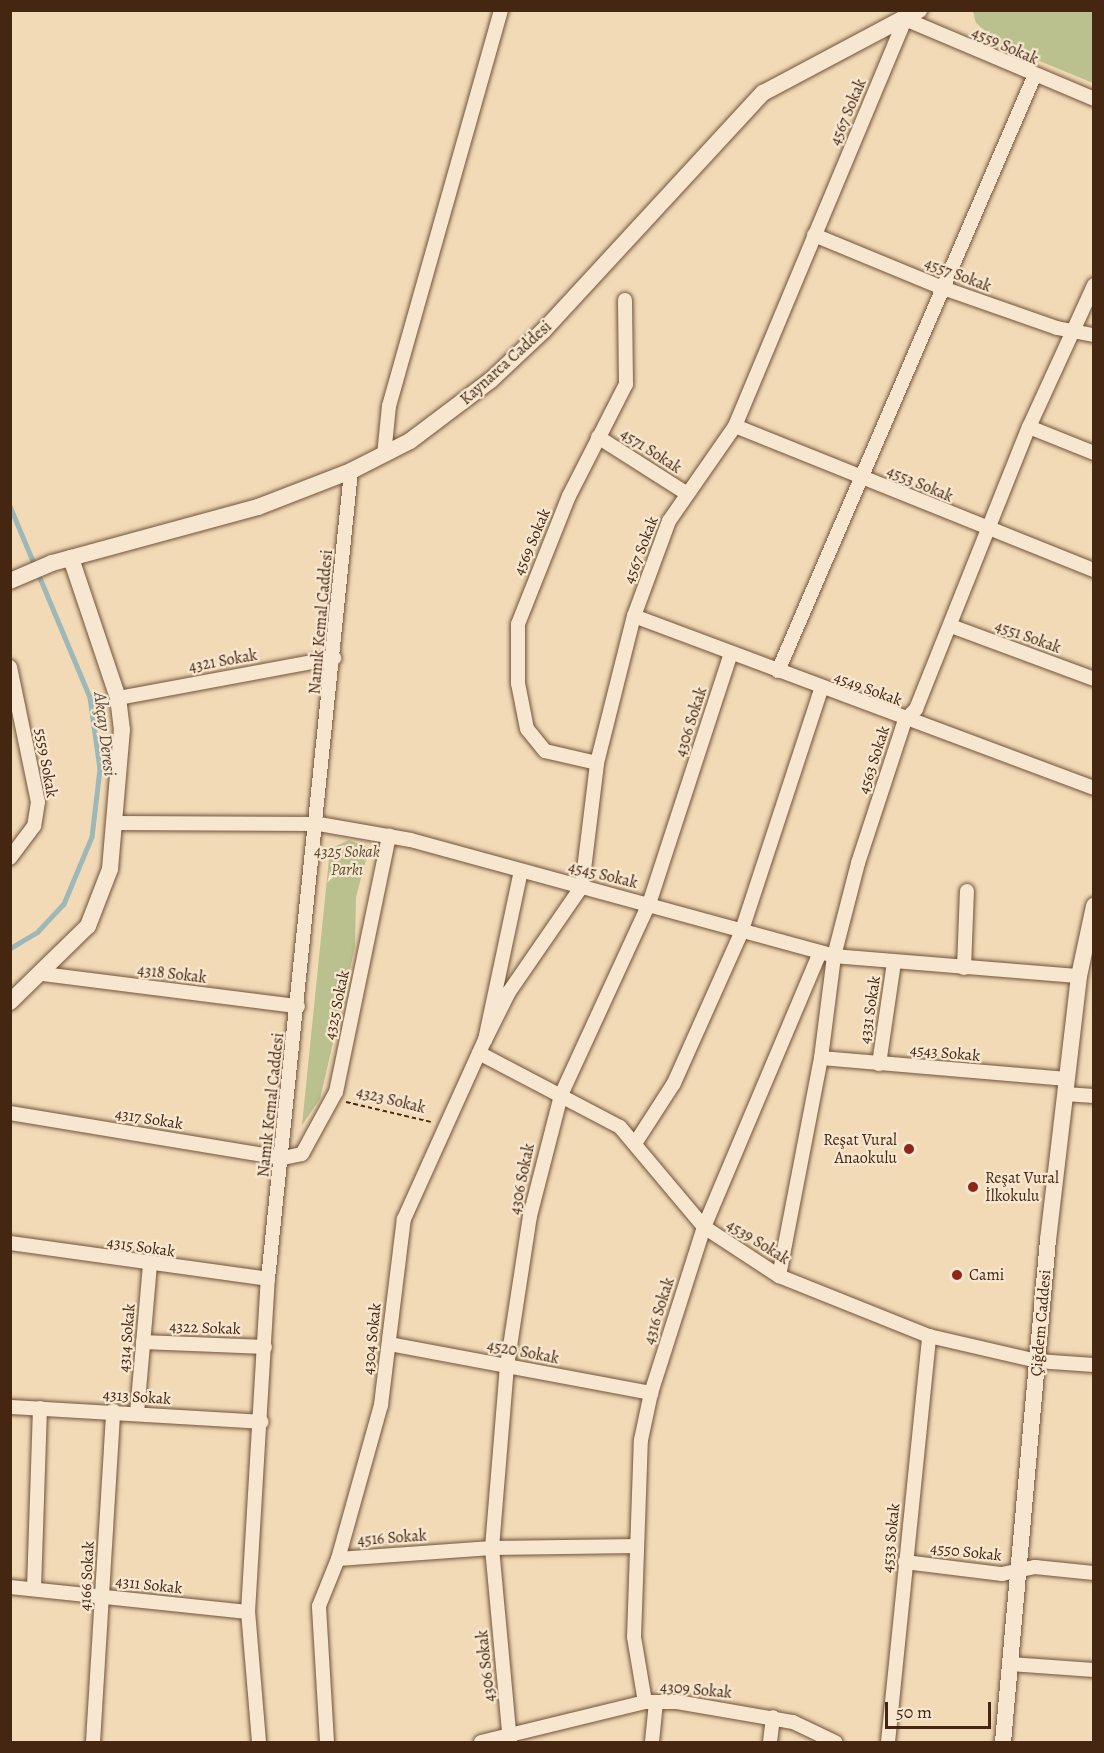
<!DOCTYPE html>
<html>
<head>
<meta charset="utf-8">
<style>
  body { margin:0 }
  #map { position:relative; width:1104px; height:1753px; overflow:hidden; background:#f2dab7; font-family:Alegreya,serif }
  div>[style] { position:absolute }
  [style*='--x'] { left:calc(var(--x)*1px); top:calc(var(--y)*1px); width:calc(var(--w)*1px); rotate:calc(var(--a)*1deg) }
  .green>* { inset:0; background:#bac08e }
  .stream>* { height:4.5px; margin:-2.25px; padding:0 2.25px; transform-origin:2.25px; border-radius:2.25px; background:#9db8b7 }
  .path>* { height:2px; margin-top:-1px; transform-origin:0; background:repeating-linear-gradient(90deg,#452611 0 4.5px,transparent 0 7.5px) }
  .roads { filter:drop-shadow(0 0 2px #70533a) drop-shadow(0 0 2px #70533a) }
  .minor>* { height:14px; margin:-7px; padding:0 7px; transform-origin:7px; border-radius:7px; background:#f7e7d0 }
  .tertiary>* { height:16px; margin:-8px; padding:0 8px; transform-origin:8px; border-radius:8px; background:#f7e7d0 }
  .dots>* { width:16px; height:16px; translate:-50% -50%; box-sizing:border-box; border:3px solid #f7e7d0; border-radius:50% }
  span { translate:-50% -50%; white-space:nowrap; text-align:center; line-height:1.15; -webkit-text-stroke:4.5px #f7e7d0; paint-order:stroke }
  .street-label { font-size:16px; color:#452611 }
  .park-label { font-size:16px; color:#624c30; font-style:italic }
  .poi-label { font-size:16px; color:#452611 }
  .right { translate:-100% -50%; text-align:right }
  .left { translate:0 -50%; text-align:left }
  .water-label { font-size:18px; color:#5b4a3a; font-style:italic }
  .frame { position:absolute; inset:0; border:12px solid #452611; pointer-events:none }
  .scale { position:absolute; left:885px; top:1702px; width:106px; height:27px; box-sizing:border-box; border:3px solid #452611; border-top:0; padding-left:8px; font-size:18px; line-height:21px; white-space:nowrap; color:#452611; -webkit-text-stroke:4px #f7e7d0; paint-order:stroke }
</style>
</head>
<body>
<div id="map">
  <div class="green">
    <div style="clip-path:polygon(973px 11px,1093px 11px,1093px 83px,1003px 46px,976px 23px)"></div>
    <div style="clip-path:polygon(349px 840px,369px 848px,356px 897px,355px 947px,320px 1099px,302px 1125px,330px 849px)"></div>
  </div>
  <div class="stream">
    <div style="--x:10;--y:506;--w:207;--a:67.3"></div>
    <div style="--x:90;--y:697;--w:73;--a:82.1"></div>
    <div style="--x:100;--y:769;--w:68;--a:96.7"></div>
    <div style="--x:92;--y:837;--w:73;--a:112.7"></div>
    <div style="--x:64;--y:904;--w:38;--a:133"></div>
    <div style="--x:38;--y:932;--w:33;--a:149"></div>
  </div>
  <div class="path">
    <div style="--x:346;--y:1102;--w:87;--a:13.2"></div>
  </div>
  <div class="roads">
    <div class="minor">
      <div style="--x:814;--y:235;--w:136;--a:22.4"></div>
      <div style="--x:940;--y:287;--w:124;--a:19.3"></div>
      <div style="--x:1057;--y:328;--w:38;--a:11"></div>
      <div style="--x:735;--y:426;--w:387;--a:21.9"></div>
      <div style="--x:1029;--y:427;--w:70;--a:21.8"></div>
      <div style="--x:598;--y:437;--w:104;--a:32.5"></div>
      <div style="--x:384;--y:455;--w:49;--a:-84.2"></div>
      <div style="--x:389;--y:406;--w:412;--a:-74.2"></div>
      <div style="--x:634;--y:616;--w:491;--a:20.5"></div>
      <div style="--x:951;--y:626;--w:153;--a:20.3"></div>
      <div style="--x:10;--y:667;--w:138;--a:78.3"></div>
      <div style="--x:38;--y:802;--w:24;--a:99"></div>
      <div style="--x:34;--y:826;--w:40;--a:127"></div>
      <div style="--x:778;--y:671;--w:647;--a:-66.69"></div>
      <div style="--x:118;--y:698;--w:220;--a:-10.5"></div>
      <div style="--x:597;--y:763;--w:53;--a:-167"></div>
      <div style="--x:545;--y:751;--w:28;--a:-129"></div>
      <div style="--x:527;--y:729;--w:47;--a:-101.1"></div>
      <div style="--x:518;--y:683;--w:59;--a:-90"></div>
      <div style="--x:518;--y:624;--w:138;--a:-68.3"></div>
      <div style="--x:569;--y:496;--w:126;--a:-63"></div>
      <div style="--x:626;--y:384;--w:84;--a:-90.7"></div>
      <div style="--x:116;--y:823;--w:203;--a:0.3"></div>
      <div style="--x:319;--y:824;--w:93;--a:9.9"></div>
      <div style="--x:411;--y:840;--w:439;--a:15.3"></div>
      <div style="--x:834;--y:956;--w:246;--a:4.7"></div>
      <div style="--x:964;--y:968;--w:77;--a:-87.8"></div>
      <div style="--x:43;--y:974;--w:257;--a:7.2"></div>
      <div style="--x:485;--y:1040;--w:54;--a:-63.4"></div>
      <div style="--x:509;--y:992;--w:129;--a:-55.4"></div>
      <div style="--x:582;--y:886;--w:124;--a:-83"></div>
      <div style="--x:597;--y:763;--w:152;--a:-75.9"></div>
      <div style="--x:634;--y:616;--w:101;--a:-69.8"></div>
      <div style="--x:669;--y:521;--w:116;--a:-55.2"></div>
      <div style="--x:735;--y:426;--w:441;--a:-67.3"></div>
      <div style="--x:905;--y:19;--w:205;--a:22.9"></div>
      <div style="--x:479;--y:1053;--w:159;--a:27.7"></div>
      <div style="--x:620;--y:1127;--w:131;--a:50"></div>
      <div style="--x:704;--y:1227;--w:90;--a:33.2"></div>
      <div style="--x:779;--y:1276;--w:162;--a:21.8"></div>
      <div style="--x:929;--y:1336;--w:111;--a:13"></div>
      <div style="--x:1037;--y:1361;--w:57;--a:4"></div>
      <div style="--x:821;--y:1058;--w:247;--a:4.9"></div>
      <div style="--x:879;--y:1064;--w:103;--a:-81.6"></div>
      <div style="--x:1065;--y:1094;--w:29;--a:4"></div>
      <div style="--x:10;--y:1113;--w:277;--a:9.4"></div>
      <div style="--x:283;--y:1158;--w:19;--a:-12"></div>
      <div style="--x:302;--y:1154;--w:71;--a:-61.3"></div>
      <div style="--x:336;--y:1092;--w:262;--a:-78.3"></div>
      <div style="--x:636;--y:1142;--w:70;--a:-57.2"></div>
      <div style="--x:674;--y:1083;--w:164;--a:-65.9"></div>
      <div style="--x:741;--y:933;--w:256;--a:-71.8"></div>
      <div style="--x:10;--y:1243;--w:260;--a:7.9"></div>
      <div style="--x:779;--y:1276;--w:222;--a:-79.1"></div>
      <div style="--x:821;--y:1058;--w:103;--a:-82.7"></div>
      <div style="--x:834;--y:956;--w:96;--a:-75.5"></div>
      <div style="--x:858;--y:863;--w:151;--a:-71.8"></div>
      <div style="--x:905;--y:720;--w:16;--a:-45"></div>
      <div style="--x:916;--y:709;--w:304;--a:-68.2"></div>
      <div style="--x:1029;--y:427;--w:156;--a:-65.4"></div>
      <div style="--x:143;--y:1342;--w:122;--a:2.3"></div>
      <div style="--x:389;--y:1344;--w:267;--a:10.6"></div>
      <div style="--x:10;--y:1407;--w:252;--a:3.4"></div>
      <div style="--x:137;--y:1413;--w:149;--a:-85"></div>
      <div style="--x:338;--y:1559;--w:160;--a:-74.4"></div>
      <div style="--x:381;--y:1405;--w:187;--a:-83"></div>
      <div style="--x:404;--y:1219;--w:196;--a:-65.7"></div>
      <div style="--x:485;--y:1040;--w:173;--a:-78"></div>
      <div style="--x:905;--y:1562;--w:98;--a:7.1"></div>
      <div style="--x:1002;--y:1574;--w:34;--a:-12"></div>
      <div style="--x:1035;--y:1567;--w:59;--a:5.8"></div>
      <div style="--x:10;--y:1587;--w:239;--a:6"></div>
      <div style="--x:34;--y:1589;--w:181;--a:-88.1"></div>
      <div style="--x:1010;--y:1664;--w:84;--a:4.1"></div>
      <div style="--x:645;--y:1702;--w:66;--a:-99.6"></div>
      <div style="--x:634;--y:1637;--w:197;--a:-88"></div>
      <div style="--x:641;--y:1440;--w:48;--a:-78"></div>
      <div style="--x:651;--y:1393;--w:174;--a:-72.3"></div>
      <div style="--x:704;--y:1227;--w:298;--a:-67.1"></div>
      <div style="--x:93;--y:1742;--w:332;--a:-86.5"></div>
      <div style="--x:259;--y:1742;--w:130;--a:-94.8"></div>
      <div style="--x:248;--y:1612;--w:334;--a:-86.6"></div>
      <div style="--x:268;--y:1279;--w:812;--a:-84.13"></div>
      <div style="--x:327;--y:1742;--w:136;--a:-93.4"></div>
      <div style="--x:319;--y:1606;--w:51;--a:-68"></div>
      <div style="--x:338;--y:1559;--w:154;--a:-4.1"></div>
      <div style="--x:492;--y:1548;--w:145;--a:-0.8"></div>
      <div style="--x:481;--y:1742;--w:169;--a:-13.7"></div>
      <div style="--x:645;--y:1702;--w:32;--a:0"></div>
      <div style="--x:677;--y:1702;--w:118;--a:9.8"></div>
      <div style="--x:793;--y:1722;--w:47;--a:25.5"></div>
      <div style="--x:510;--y:1742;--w:195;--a:-95.3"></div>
      <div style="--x:492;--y:1548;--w:183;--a:-85.3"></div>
      <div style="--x:507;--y:1366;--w:152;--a:-81.3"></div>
      <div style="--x:530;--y:1216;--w:125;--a:-75.6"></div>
      <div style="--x:561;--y:1095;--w:210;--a:-65.3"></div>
      <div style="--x:649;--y:904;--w:264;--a:-71.9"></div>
      <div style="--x:652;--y:1742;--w:40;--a:-84.3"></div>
      <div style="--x:770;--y:1742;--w:25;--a:-83"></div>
      <div style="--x:888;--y:1742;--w:408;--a:-84.2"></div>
    </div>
    <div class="tertiary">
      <div style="--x:10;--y:581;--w:46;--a:-23.2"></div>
      <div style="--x:52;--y:563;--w:213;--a:-15.2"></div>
      <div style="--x:258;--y:507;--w:100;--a:-21.2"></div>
      <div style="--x:351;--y:471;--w:66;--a:-27"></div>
      <div style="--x:410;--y:441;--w:101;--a:-37"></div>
      <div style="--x:491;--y:380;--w:73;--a:-43.3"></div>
      <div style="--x:544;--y:330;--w:323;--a:-47.3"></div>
      <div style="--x:763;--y:93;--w:177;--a:-28"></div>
      <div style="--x:10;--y:1002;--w:109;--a:-44.3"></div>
      <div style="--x:88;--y:926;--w:61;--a:-68.9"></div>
      <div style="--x:110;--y:869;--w:140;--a:-85.1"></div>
      <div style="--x:122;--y:730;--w:32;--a:-97"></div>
      <div style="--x:118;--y:698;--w:148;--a:-108.6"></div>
      <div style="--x:1003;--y:1742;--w:504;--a:-84.88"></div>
      <div style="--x:1048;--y:1240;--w:266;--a:-83.3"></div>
      <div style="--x:1079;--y:976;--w:72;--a:-77.9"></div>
    </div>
  </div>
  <div class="dots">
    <div style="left:909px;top:1149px;background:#8f2418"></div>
    <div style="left:973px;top:1187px;background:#8f2418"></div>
    <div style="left:957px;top:1275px;background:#8f2418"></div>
  </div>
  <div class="street-label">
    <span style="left:1005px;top:46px;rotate:24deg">4559 Sokak</span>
    <span style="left:848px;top:112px;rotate:-67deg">4567 Sokak</span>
    <span style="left:958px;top:275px;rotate:21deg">4557 Sokak</span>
    <span style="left:506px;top:363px;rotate:-42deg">Kaynarca Caddesi</span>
    <span style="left:651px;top:451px;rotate:33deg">4571 Sokak</span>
    <span style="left:920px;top:484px;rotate:23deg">4553 Sokak</span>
    <span style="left:532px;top:542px;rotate:-67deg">4569 Sokak</span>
    <span style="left:641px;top:550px;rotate:-69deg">4567 Sokak</span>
    <span style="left:321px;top:622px;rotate:-85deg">Namık Kemal Caddesi</span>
    <span style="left:1028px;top:637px;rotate:20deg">4551 Sokak</span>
    <span style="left:223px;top:661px;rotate:-10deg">4321 Sokak</span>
    <span style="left:868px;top:689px;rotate:20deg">4549 Sokak</span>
    <span style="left:691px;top:722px;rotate:-72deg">4306 Sokak</span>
    <span style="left:874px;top:760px;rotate:-72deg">4563 Sokak</span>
    <span style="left:46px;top:763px;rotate:80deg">5559 Sokak</span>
    <span style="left:603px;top:875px;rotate:14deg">4545 Sokak</span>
    <span style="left:172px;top:974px;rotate:7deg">4318 Sokak</span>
    <span style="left:337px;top:1005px;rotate:-78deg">4325 Sokak</span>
    <span style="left:870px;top:1010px;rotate:-81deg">4331 Sokak</span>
    <span style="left:945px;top:1053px;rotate:5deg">4543 Sokak</span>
    <span style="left:391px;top:1100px;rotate:14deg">4323 Sokak</span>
    <span style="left:271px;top:1105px;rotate:-84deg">Namık Kemal Caddesi</span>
    <span style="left:149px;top:1119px;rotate:9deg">4317 Sokak</span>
    <span style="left:522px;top:1179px;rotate:-78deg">4306 Sokak</span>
    <span style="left:758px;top:1242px;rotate:32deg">4539 Sokak</span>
    <span style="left:141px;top:1247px;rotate:8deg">4315 Sokak</span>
    <span style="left:659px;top:1311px;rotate:-72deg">4316 Sokak</span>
    <span style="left:1041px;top:1323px;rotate:-85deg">Çiğdem Caddesi</span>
    <span style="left:205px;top:1328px;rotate:2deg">4322 Sokak</span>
    <span style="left:127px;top:1338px;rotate:-85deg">4314 Sokak</span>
    <span style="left:372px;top:1339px;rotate:-84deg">4304 Sokak</span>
    <span style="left:523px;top:1352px;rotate:11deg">4520 Sokak</span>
    <span style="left:137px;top:1397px;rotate:4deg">4313 Sokak</span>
    <span style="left:392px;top:1538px;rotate:-4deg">4516 Sokak</span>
    <span style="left:891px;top:1538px;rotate:-84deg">4533 Sokak</span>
    <span style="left:966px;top:1552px;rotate:6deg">4550 Sokak</span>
    <span style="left:87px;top:1576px;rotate:-87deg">4166 Sokak</span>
    <span style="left:149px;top:1585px;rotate:6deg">4311 Sokak</span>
    <span style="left:486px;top:1666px;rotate:-96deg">4306 Sokak</span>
    <span style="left:696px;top:1690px;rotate:5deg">4309 Sokak</span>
  </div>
  <div class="park-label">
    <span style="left:347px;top:861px">4325 Sokak<br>Parkı</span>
  </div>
  <div class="poi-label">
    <span class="right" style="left:897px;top:1149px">Reşat Vural<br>Anaokulu</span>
    <span class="left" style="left:985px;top:1187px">Reşat Vural<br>İlkokulu</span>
    <span class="left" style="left:969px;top:1275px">Cami</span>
  </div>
  <div class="water-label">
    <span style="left:105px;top:734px;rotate:83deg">Akçay Deresi</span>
  </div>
  <div class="frame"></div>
  <div class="scale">50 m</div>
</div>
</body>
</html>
